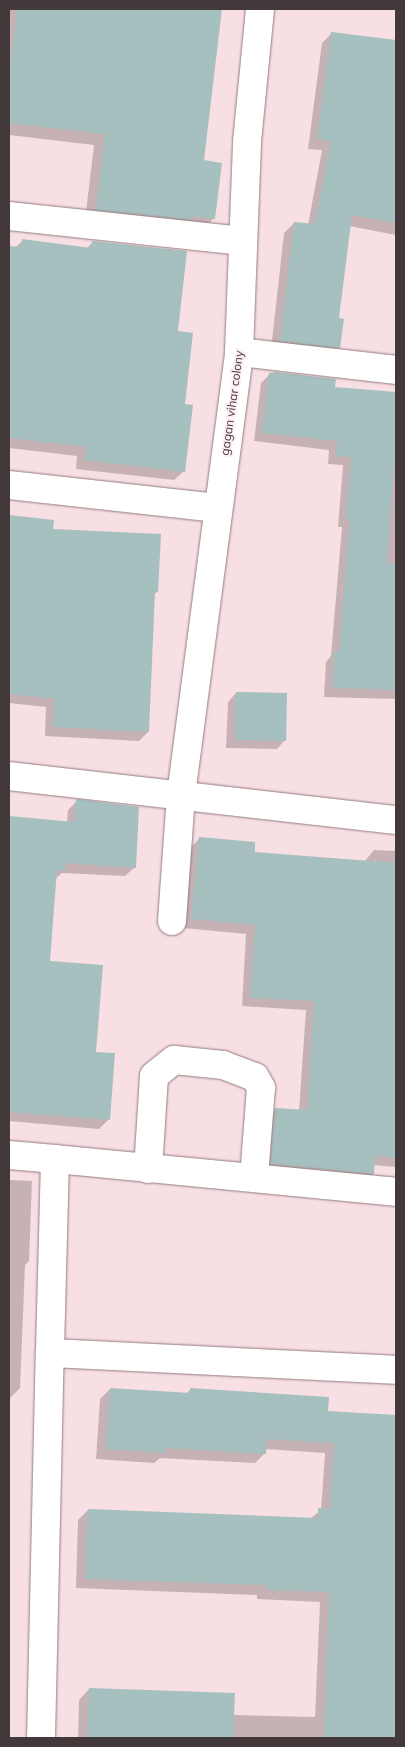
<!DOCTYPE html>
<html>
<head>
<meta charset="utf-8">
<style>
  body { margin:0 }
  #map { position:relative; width:405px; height:1747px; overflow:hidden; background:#f8dfe3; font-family:Mulish,sans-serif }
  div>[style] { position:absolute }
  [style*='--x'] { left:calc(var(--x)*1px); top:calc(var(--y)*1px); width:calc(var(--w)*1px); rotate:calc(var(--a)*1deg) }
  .shadow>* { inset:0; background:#0003 }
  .building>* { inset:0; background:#a5c0bf; transform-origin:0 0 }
  .roads { filter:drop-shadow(0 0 1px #927b7f) drop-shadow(0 0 1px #927b7f) }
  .minor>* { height:28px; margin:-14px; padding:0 14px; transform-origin:14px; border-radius:14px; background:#fff }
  span { translate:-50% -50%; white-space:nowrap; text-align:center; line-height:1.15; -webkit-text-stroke:4px #ffeff2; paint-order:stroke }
  .street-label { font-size:12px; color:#43393a }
  .frame { position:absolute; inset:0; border:10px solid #43393a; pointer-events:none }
</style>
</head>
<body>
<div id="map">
  <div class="shadow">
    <div style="clip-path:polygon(9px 9px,221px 9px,203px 161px,214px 218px,203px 229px,85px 220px,94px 145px,9px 135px)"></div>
    <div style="clip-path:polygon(332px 33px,396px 41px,396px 235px,349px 226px,337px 319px,339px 347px,329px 357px,271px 350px,284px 233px,294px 223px,308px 225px,322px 150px,308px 149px,322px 43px)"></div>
    <div style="clip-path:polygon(22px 241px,86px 249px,93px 242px,176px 332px,184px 405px,184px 471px,174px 480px,76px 469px,77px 456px,9px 448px,9px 247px,15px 248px)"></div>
    <div style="clip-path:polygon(270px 374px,334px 388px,396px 393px,396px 699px,324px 697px,326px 662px,331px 656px,342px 527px,338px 527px,343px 465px,328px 464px,329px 450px,254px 441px,261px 383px)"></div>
    <div style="clip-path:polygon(9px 517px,53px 521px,51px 530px,157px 592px,153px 595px,148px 732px,139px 741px,45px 736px,46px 707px,9px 703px)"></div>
    <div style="clip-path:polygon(236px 693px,285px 740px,277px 749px,226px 748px,228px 702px)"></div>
    <div style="clip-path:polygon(77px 801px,135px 867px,125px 876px,62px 873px,55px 879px,49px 962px,95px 1053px,108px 1120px,99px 1129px,9px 1121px,9px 817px,67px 822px,68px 810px)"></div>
    <div style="clip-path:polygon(199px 839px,253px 853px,365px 861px,374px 850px,396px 851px,396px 1167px,373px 1165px,373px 1174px,364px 1183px,262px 1173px,267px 1118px,276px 1109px,299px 1111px,306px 1010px,242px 1006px,246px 934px,183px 928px,190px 848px)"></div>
    <div style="clip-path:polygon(9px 1180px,32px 1181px,29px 1261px,25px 1265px,20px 1388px,10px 1398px)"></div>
    <div style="clip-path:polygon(110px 1389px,186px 1394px,191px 1389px,326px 1412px,396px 1416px,396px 1738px,78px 1738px,79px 1700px,89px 1689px,234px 1715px,315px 1717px,320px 1602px,257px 1599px,257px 1595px,76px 1588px,78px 1520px,88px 1510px,310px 1519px,321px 1510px,325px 1453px,265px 1449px,265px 1453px,255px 1463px,160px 1458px,154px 1463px,96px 1459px,100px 1399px)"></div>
  </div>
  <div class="building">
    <div style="clip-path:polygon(17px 9px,222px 9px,204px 160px,222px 163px,215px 219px,191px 216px,191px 220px,96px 210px,105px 134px,9px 123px,9px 77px)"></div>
    <div style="clip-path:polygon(331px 32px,396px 40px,396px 223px,352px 215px,339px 318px,344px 319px,340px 348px,280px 341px,294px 222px,315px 224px,331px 141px,317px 139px)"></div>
    <div style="clip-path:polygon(22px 239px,91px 248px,92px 241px,187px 251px,178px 331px,193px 333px,185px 404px,193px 405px,185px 472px,84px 460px,86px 447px,9px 438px,9px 246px,21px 247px)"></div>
    <div style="clip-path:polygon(276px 372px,336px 379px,335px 387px,396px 392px,396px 434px,387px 563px,396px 564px,396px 690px,333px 688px,334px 652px,339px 652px,350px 519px,346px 519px,351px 457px,336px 456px,337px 441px,262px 433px,269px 373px)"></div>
    <div style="clip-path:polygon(9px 515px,54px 520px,53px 529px,161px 534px,158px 592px,155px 592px,149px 732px,53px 727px,54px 699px,9px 694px)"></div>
    <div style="left:236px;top:692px;width:51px;height:48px;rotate:1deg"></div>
    <div style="clip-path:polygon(76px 799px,139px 807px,136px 868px,66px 863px,65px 871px,57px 870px,50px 961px,103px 965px,96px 1052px,115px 1053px,110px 1120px,9px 1112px,9px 816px,75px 822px)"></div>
    <div style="clip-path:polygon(199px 837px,255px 842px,255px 852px,396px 863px,396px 1158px,375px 1156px,374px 1174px,271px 1164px,275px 1108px,307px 1110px,314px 1001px,250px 998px,255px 925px,191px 919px)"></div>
    <div style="clip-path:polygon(110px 1388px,190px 1393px,190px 1388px,329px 1397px,328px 1411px,396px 1415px,396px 1738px,324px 1738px,329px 1592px,267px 1590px,267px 1585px,85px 1579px,88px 1509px,318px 1518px,318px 1508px,330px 1509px,334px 1443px,267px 1439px,266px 1454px,166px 1448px,166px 1453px,106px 1449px)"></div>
    <div style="left:89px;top:1688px;width:146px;height:50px;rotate:2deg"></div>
  </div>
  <div class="roads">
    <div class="minor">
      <div style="--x:9;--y:216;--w:235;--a:6.1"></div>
      <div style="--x:239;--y:352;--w:158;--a:6.5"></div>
      <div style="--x:9;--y:485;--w:209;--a:6.3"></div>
      <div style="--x:9;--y:776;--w:389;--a:6.5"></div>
      <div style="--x:172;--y:921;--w:126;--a:-85.9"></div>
      <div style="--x:181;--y:795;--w:447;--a:-82.5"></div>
      <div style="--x:239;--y:352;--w:210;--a:-87.8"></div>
      <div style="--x:247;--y:142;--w:134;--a:-84.4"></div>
      <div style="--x:9;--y:1155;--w:46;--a:5"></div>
      <div style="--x:55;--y:1159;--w:194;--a:91.5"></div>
      <div style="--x:55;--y:1159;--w:343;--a:5.5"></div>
      <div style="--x:148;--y:1169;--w:93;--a:-86.3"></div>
      <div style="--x:154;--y:1076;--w:26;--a:-39"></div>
      <div style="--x:174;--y:1060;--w:49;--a:5.8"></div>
      <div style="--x:223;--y:1065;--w:34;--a:21"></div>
      <div style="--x:255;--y:1077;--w:13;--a:61"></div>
      <div style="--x:261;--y:1088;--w:89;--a:94.5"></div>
      <div style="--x:41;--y:1738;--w:385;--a:-88.7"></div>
      <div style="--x:50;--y:1353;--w:346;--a:2.8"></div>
    </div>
  </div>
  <div class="street-label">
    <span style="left:232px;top:403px;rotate:-82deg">gagan vihar colony</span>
  </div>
  <div class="frame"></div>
</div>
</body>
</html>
